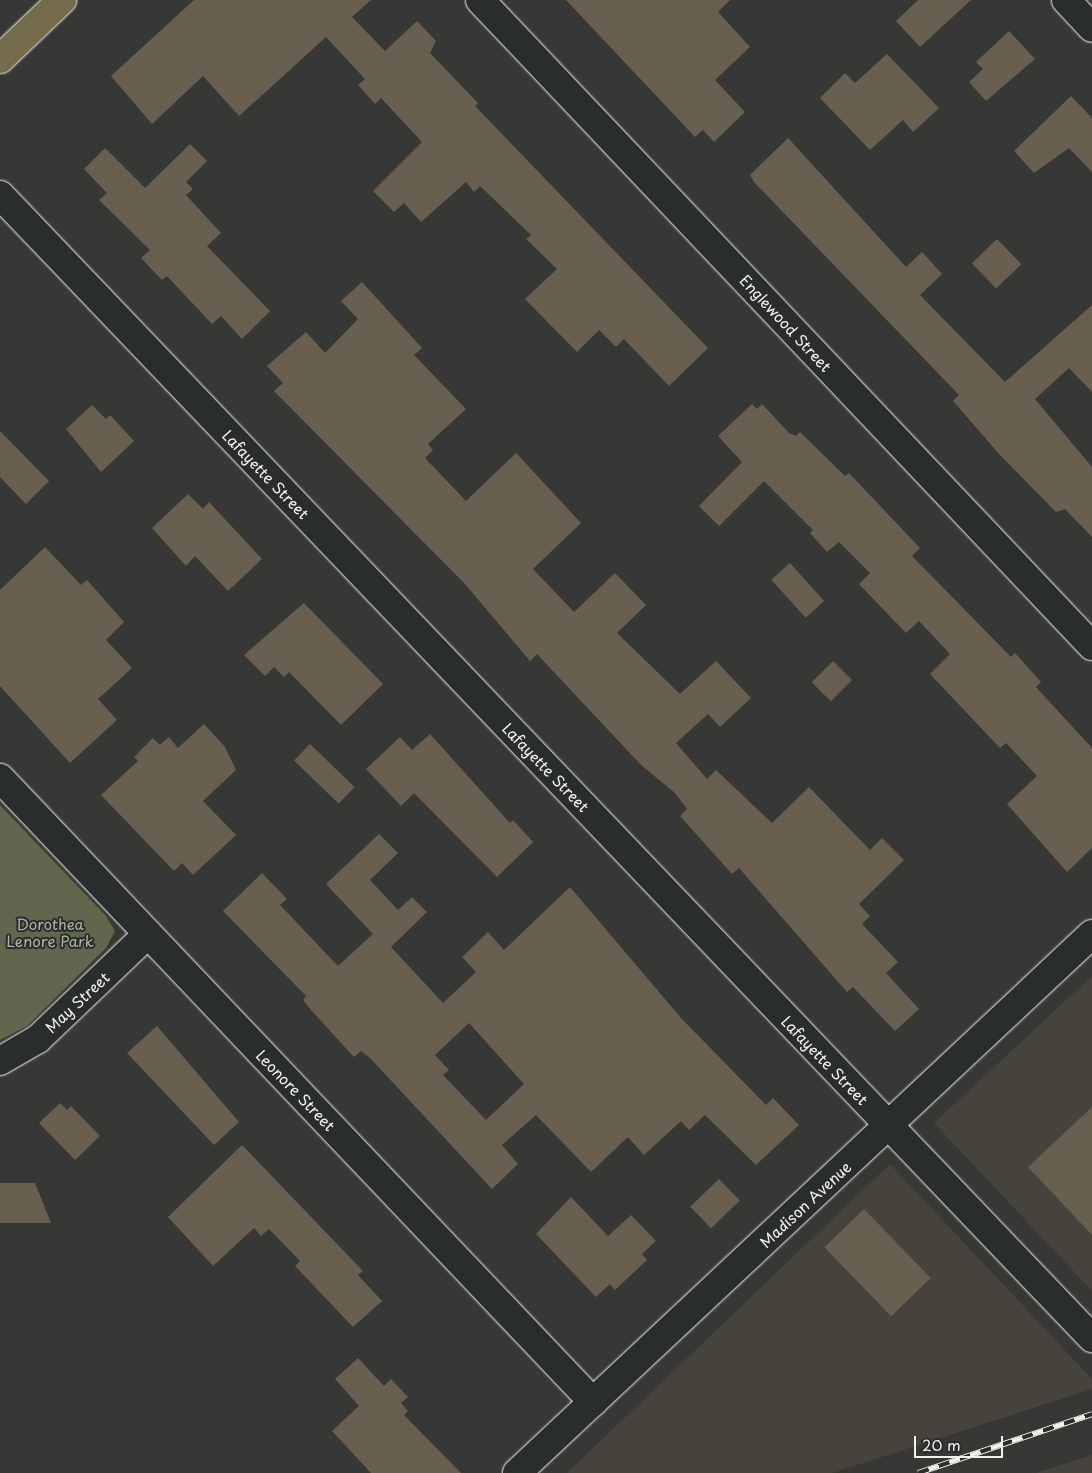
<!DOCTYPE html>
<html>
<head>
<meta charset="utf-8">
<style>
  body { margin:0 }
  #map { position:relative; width:1092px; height:1473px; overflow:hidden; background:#373735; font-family:"Playpen Sans",sans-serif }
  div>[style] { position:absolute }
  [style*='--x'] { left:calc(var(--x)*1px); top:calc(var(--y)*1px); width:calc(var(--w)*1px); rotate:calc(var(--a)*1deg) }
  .built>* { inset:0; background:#46433d }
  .green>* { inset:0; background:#60674e }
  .building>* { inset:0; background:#695f50; transform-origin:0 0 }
  .roads { filter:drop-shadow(0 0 1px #f4f1e8) drop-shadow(0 0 1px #f4f1e8) }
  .minor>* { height:28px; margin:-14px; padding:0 14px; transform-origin:14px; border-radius:14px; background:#2a2d2e }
  .major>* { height:28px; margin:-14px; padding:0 14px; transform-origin:14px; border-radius:14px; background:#746b4b }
  .rail>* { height:5.5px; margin-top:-2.75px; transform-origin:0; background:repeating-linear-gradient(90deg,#2a2d2e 0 11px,#f4f1e8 0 22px); box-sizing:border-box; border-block:1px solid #f4f1e8 }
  span { translate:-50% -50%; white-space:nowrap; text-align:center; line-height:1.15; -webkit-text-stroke:4px #2a2d2e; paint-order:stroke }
  .street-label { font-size:15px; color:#f4f1e8 }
  .park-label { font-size:15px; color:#b1b3a3 }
  .scale { position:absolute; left:914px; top:1436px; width:89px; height:22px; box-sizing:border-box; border:2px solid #f4f1e8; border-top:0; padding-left:6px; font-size:15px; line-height:18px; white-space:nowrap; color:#f4f1e8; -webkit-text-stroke:4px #2a2d2e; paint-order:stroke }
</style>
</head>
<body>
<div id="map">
  <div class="built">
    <div style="clip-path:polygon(1092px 976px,1092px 1291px,934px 1123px)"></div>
    <div style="clip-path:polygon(890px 1164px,1092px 1379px,1092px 1389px,832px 1473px,567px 1473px)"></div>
    <div style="clip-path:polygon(1092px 1455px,1092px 1473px,1036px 1473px)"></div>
  </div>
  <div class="green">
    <div style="clip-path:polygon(0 805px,106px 916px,115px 931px,106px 948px,27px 1026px,0 1040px)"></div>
  </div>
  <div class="building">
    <div style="clip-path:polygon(194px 0,371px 0,352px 17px,385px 51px,417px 21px,436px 41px,430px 53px,478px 103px,475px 106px,708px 348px,669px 386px,624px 339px,616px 347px,599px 330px,577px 352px,525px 299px,557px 269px,526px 239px,531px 235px,480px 186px,474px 192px,466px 182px,421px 222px,404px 203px,394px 212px,373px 191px,422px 142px,381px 98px,375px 104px,358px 85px,365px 79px,326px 37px,239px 116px,203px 76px,152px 124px,111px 76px)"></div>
    <div style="clip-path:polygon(566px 0,730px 0,718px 12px,750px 47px,715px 80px,745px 112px,714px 142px,703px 130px,695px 137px)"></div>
    <div style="clip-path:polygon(918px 0,971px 0,920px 47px,896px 21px)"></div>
    <div style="clip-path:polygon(1009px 31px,1035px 59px,986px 101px,969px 82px,983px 69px,976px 62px)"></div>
    <div style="clip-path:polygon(887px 54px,939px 108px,913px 132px,903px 120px,870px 150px,820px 98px,845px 73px,855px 83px)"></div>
    <div style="clip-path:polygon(1071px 96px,1092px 118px,1092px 172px,1069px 148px,1034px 173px,1014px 151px)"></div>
    <div style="clip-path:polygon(788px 138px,906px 267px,922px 252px,942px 274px,920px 295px,1005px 382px,1092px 305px,1092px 392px,1069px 368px,1035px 399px,1092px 467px,1092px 537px,1065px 509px,1056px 512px,1000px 455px,953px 401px,959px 395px,754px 182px,750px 175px)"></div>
    <div style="clip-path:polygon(190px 144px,207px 161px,186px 182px,193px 189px,186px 195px,221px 233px,207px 246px,270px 311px,242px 339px,221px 316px,212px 324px,167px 276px,162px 280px,141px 258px,150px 250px,99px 200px,107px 193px,84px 169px,105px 148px,145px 188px)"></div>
    <div style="left:997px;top:239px;width:35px;height:35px;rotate:46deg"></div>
    <div style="clip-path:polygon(362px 282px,422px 348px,414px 355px,466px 409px,428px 444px,433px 450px,425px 458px,466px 501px,516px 453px,581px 523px,533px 569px,574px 612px,615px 573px,646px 605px,617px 633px,680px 694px,716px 661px,751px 698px,720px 727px,708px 714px,676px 743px,707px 779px,716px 770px,772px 823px,809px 787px,870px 850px,882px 838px,904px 860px,859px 904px,870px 916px,862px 924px,898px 962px,886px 973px,919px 1009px,895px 1031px,853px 987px,847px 992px,739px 868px,732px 874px,680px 816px,687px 809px,675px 793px,641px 765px,537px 654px,530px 661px,465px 584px,274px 391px,283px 383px,267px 366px,306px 332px,325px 353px,358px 319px,341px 301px)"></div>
    <div style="clip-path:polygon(752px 404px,757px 409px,762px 404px,789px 433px,796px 436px,800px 432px,845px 476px,849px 473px,920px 548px,912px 556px,1011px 657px,1015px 653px,1041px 682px,1036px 687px,1092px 748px,1092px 848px,1067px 872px,1007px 804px,1037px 776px,1006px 743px,1000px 748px,930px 674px,950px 654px,919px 621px,906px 633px,859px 584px,870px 573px,839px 542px,827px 552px,810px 533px,813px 530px,764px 481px,719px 526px,699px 506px,742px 462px,718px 436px)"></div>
    <div style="clip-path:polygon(92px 405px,106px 419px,110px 415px,134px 441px,101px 472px,66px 429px)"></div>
    <div style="clip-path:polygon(0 431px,49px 481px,26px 504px,0 477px)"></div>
    <div style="clip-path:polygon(188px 494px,203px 509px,209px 502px,262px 559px,228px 591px,195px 556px,186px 566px,152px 528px)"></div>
    <div style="clip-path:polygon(45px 547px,81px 585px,87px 580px,124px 622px,106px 640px,132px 668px,98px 699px,117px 720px,70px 763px,0 686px,0 590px)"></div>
    <div style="left:790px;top:563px;width:51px;height:25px;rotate:48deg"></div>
    <div style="clip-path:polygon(304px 603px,383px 684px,341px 725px,289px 672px,284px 677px,274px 667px,265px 676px,244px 655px)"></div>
    <div style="left:833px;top:661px;width:27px;height:30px;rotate:45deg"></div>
    <div style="clip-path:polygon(204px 724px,225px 747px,236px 770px,203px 801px,236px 835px,193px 875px,182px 863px,174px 871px,101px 795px,138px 761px,134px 757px,153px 738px,160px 745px,169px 737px,178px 748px)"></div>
    <div style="clip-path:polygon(430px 734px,510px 823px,513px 820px,533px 842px,497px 877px,414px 793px,401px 806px,366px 769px,400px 737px,412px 750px)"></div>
    <div style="left:310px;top:744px;width:62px;height:23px;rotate:44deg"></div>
    <div style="clip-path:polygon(evenodd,379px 834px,398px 853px,370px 880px,398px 910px,412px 897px,427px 912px,391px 947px,443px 1003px,476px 972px,462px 957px,488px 932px,504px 950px,570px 887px,681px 1018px,766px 1105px,773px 1098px,799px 1125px,756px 1165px,705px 1115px,689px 1130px,681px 1121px,644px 1155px,628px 1137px,591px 1172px,536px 1115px,502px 1145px,518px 1164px,492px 1189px,370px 1058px,361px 1051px,354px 1057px,311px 1010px,303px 1000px,306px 996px,223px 911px,262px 873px,287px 899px,280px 905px,338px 966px,373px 934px,326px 884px,379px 834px,469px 1023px,524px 1084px,486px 1120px,443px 1075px,449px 1070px,435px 1055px,469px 1023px)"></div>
    <div style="clip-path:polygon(157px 1026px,239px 1122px,214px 1145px,127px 1053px)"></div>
    <div style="clip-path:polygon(60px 1103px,67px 1110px,71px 1106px,100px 1136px,75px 1160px,39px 1123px)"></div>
    <div style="clip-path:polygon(1092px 1107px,1092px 1235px,1028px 1167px)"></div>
    <div style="clip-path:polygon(242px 1145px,363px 1271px,358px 1275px,382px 1301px,353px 1327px,295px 1266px,300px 1261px,269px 1229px,261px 1236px,254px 1228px,213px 1266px,168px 1217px)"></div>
    <div style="left:719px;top:1179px;width:30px;height:40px;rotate:46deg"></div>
    <div style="clip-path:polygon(0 1183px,35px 1183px,51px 1223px,0 1223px)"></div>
    <div style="clip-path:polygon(571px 1197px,608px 1236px,631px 1215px,656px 1241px,642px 1254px,647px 1260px,615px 1290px,610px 1284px,596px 1297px,536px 1234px)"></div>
    <div style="left:864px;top:1209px;width:96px;height:55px;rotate:46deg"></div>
    <div style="clip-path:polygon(358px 1358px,384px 1386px,391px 1379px,408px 1397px,401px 1403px,408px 1411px,404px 1415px,461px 1473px,371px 1473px,332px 1431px,359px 1406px,335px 1379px)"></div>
  </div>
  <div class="roads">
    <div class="minor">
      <div style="--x:480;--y:0;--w:890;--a:46.55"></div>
      <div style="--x:1066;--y:0;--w:38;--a:47"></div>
      <div style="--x:0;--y:195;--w:1581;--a:46.31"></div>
      <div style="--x:0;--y:778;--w:861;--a:46.46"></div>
      <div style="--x:0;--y:1061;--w:44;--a:-30.1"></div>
      <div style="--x:38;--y:1039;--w:152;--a:-43.7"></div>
      <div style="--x:517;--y:1473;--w:788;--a:-43.15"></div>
    </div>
    <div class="major">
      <div style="--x:0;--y:59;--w:86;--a:-43.6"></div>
    </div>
  </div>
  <div class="rail">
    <div style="--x:918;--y:1473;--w:184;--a:-18.7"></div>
  </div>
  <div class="street-label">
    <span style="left:786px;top:323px;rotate:47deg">Englewood Street</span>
    <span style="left:266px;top:474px;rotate:46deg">Lafayette Street</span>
    <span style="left:546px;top:767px;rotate:46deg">Lafayette Street</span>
    <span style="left:77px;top:1002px;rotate:-43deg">May Street</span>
    <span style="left:825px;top:1060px;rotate:46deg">Lafayette Street</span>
    <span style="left:296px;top:1090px;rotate:46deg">Leonore Street</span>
    <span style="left:805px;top:1204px;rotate:-43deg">Madison Avenue</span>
  </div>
  <div class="park-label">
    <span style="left:50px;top:932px">Dorothea<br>Lenore Park</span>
  </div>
  <div class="scale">20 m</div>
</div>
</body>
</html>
